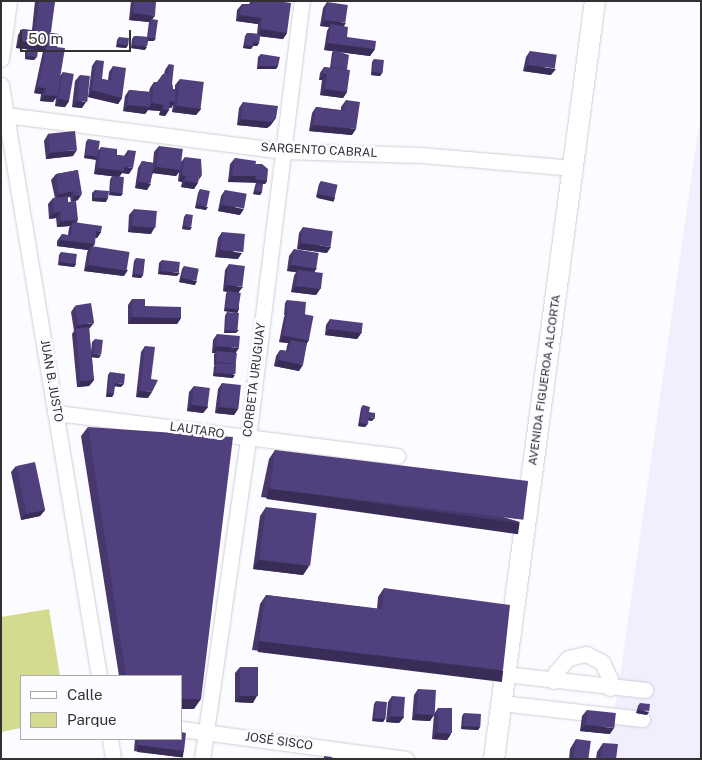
<!DOCTYPE html>
<html>
<head>
<meta charset="utf-8">
<style>
  body { margin:0 }
  #map { position:relative; width:702px; height:760px; overflow:hidden; background:#fcfbff; font-family:"Public Sans",sans-serif }
  div>[style] { position:absolute }
  [style*='--x'] { left:calc(var(--x)*1px); top:calc(var(--y)*1px); width:calc(var(--w)*1px); rotate:calc(var(--a)*1deg) }
  .built>* { inset:0; background:#f1eefe }
  .green>* { inset:0; background:#d4db8e }
  .roads { filter:drop-shadow(0 0 1px #cfced6) drop-shadow(0 0 1px #cfced6) }
  .minor>* { height:15px; margin:-7.5px; padding:0 7.5px; transform-origin:7.5px; border-radius:7.5px; background:#fff }
  .major>* { height:20px; margin:-10px; padding:0 10px; transform-origin:10px; border-radius:10px; background:#fff }
  .wall>* { inset:0; background:#46376c }
  .shaded-wall>* { inset:0; background:#392d58; transform-origin:0 0 }
  .building>* { inset:0; background:#51407e; transform-origin:0 0 }
  span { translate:-50% -50%; white-space:nowrap; text-align:center; line-height:1.15; -webkit-text-stroke:5px #fcfbff; paint-order:stroke }
  .street-label { font-size:12px; color:#313033 }
  .frame { position:absolute; inset:0; border:2px solid #313033; pointer-events:none }
  .legend { position:absolute; left:20px; top:675px; width:162px; height:65px; box-sizing:border-box; background:#fcfbff; border:1px solid #abaaad; margin:0; padding:6px 9px; list-style:none; font-size:15px; color:#313033 }
  .legend li { display:flex; align-items:center; gap:10px; height:25px }
  .legend b { width:25px; border:1px solid #abaaad }
  .scale { position:absolute; left:20px; top:30px; width:111px; height:22px; box-sizing:border-box; border:2px solid #313033; border-top:0; padding-left:6px; font-size:15px; line-height:18px; white-space:nowrap; color:#313033; -webkit-text-stroke:4px #fcfbff; paint-order:stroke }
</style>
</head>
<body>
<div id="map">
  <div class="built">
    <div style="clip-path:polygon(701px 111px,701px 759px,606px 759px,619px 683px)"></div>
  </div>
  <div class="green">
    <div style="clip-path:polygon(49px 609px,60px 676px,21px 676px,21px 728px,1px 732px,1px 617px)"></div>
  </div>
  <div class="roads">
    <div class="minor">
      <div style="--x:1;--y:59;--w:59;--a:-82.1"></div>
      <div style="--x:1;--y:85;--w:599;--a:80.58"></div>
      <div style="--x:6;--y:115;--w:278;--a:7.4"></div>
      <div style="--x:282;--y:151;--w:140;--a:1.6"></div>
      <div style="--x:422;--y:155;--w:153;--a:4.9"></div>
      <div style="--x:56;--y:413;--w:344;--a:7.2"></div>
      <div style="--x:505;--y:674;--w:141;--a:6.5"></div>
      <div style="--x:554;--y:681;--w:9;--a:-77"></div>
      <div style="--x:556;--y:672;--w:18;--a:-49"></div>
      <div style="--x:568;--y:658;--w:18;--a:-13"></div>
      <div style="--x:586;--y:654;--w:18;--a:27"></div>
      <div style="--x:602;--y:662;--w:19;--a:65"></div>
      <div style="--x:610;--y:679;--w:9;--a:90"></div>
      <div style="--x:501;--y:703;--w:142;--a:6.5"></div>
      <div style="--x:181;--y:729;--w:227;--a:7.6"></div>
      <div style="--x:110;--y:739;--w:20;--a:81"></div>
      <div style="--x:202;--y:759;--w:324;--a:-81.8"></div>
      <div style="--x:248;--y:438;--w:440;--a:-83"></div>
    </div>
    <div class="major">
      <div style="--x:494;--y:759;--w:765;--a:-82.41"></div>
    </div>
  </div>
  <div class="wall">
    <div style="clip-path:polygon(35px 1px,55px 1px,50px 33px,57px 47px,56px 47px,60px 76px,63px 72px,69px 101px,65px 107px,55px 106px,56px 98px,53px 102px,40px 101px,41px 94px,34px 93px,43px 51px,37px 51px,34px 60px,25px 59px,25px 52px,27px 49px,16px 48px,18px 35px,22px 29px,32px 30px)"></div>
    <div style="clip-path:polygon(131px 1px,156px 1px,152px 19px,154px 41px,148px 41px,145px 50px,131px 48px,132px 39px,134px 36px,147px 37px,149px 22px,129px 20px)"></div>
    <div style="clip-path:polygon(251px 1px,284px 1px,283px 2px,287px 33px,283px 39px,260px 36px,259px 43px,257px 46px,253px 46px,251px 49px,243px 48px,245px 36px,247px 33px,257px 34px,258px 24px,236px 21px,237px 10px,242px 4px,249px 4px)"></div>
    <div style="clip-path:polygon(327px 2px,344px 26px,347px 37px,375px 49px,370px 56px,339px 52px,347px 69px,347px 92px,343px 98px,320px 95px,322px 80px,319px 80px,320px 73px,324px 67px,330px 68px,332px 53px,333px 51px,324px 50px,327px 31px,329px 27px,320px 26px,323px 8px)"></div>
    <div style="clip-path:polygon(119px 37px,128px 45px,126px 48px,116px 47px,117px 40px)"></div>
    <div style="clip-path:polygon(530px 51px,551px 75px,523px 71px,526px 57px)"></div>
    <div style="clip-path:polygon(261px 54px,278px 66px,276px 69px,257px 69px,258px 57px)"></div>
    <div style="clip-path:polygon(374px 59px,382px 73px,380px 76px,371px 75px,372px 62px)"></div>
    <div style="clip-path:polygon(96px 60px,102px 79px,108px 80px,109px 72px,113px 66px,122px 98px,118px 104px,88px 97px,92px 66px)"></div>
    <div style="clip-path:polygon(169px 64px,173px 89px,175px 89px,175px 85px,180px 79px,201px 109px,196px 115px,172px 112px,173px 104px,171px 108px,169px 108px,169px 110px,165px 116px,159px 115px,160px 111px,148px 110px,145px 114px,123px 111px,125px 96px,129px 90px,149px 92px,150px 88px,154px 82px,157px 82px,163px 74px,164px 74px,165px 70px)"></div>
    <div style="clip-path:polygon(80px 75px,82px 108px,72px 107px,75px 81px)"></div>
    <div style="clip-path:polygon(346px 100px,352px 135px,309px 131px,312px 113px,316px 107px,341px 110px,341px 107px)"></div>
    <div style="clip-path:polygon(243px 102px,271px 125px,267px 128px,237px 125px,239px 108px)"></div>
    <div style="clip-path:polygon(48px 134px,73px 156px,46px 159px,44px 141px)"></div>
    <div style="clip-path:polygon(88px 139px,99px 150px,101px 147px,117px 155px,124px 156px,128px 150px,129px 174px,122px 173px,119px 177px,121px 196px,109px 195px,110px 180px,112px 176px,119px 177px,94px 174px,96px 159px,84px 158px,86px 142px)"></div>
    <div style="clip-path:polygon(159px 146px,181px 162px,185px 157px,198px 181px,194px 189px,181px 187px,182px 182px,178px 181px,179px 172px,176px 176px,153px 173px,147px 190px,135px 188px,138px 168px,142px 161px,153px 163px,154px 152px)"></div>
    <div style="clip-path:polygon(235px 158px,255px 164px,267px 181px,265px 184px,262px 184px,262px 192px,260px 195px,253px 194px,255px 186px,256px 183px,228px 182px,230px 164px)"></div>
    <div style="clip-path:polygon(78px 170px,78px 200px,71px 202px,70px 197px,68px 197px,68px 202px,76px 222px,101px 232px,97px 238px,95px 238px,93px 247px,124px 276px,84px 271px,87px 253px,88px 250px,57px 246px,57px 241px,62px 234px,68px 235px,69px 228px,70px 226px,57px 227px,56px 218px,49px 219px,48px 204px,53px 198px,55px 198px,51px 180px,56px 174px)"></div>
    <div style="clip-path:polygon(321px 181px,335px 198px,333px 201px,316px 197px,319px 184px)"></div>
    <div style="clip-path:polygon(200px 189px,206px 210px,195px 208px,198px 193px)"></div>
    <div style="clip-path:polygon(95px 190px,106px 202px,92px 201px,92px 193px)"></div>
    <div style="clip-path:polygon(225px 190px,240px 215px,218px 211px,221px 196px)"></div>
    <div style="clip-path:polygon(134px 209px,151px 234px,128px 232px,129px 215px)"></div>
    <div style="clip-path:polygon(186px 214px,190px 230px,182px 229px,184px 217px)"></div>
    <div style="clip-path:polygon(303px 227px,327px 253px,297px 249px,299px 233px)"></div>
    <div style="clip-path:polygon(222px 232px,238px 259px,215px 257px,218px 238px)"></div>
    <div style="clip-path:polygon(294px 249px,315px 272px,320px 289px,316px 295px,291px 292px,294px 276px,296px 272px,287px 271px,289px 256px)"></div>
    <div style="clip-path:polygon(61px 252px,76px 264px,74px 267px,58px 265px,59px 255px)"></div>
    <div style="clip-path:polygon(136px 258px,143px 275px,141px 278px,132px 277px,134px 261px)"></div>
    <div style="clip-path:polygon(162px 260px,177px 276px,158px 274px,159px 263px)"></div>
    <div style="clip-path:polygon(229px 264px,239px 292px,239px 309px,237px 313px,224px 311px,226px 294px,227px 292px,223px 291px,225px 270px)"></div>
    <div style="clip-path:polygon(184px 266px,195px 285px,179px 282px,182px 269px)"></div>
    <div style="clip-path:polygon(132px 299px,145px 306px,181px 318px,177px 324px,128px 324px,128px 305px)"></div>
    <div style="clip-path:polygon(287px 300px,305px 314px,309px 340px,307px 343px,299px 371px,274px 366px,276px 356px,280px 350px,286px 351px,287px 346px,288px 343px,279px 342px,284px 317px,285px 315px,284px 315px,285px 303px)"></div>
    <div style="clip-path:polygon(75px 306px,89px 329px,91px 352px,92px 342px,95px 339px,99px 358px,92px 357px,94px 380px,89px 386px,77px 387px,72px 334px,74px 331px,71px 312px)"></div>
    <div style="clip-path:polygon(227px 312px,236px 333px,224px 333px,225px 316px)"></div>
    <div style="clip-path:polygon(330px 319px,362px 332px,357px 339px,325px 335px,326px 325px)"></div>
    <div style="clip-path:polygon(217px 334px,236px 352px,235px 364px,233px 378px,213px 376px,214px 366px,215px 365px,214px 365px,214px 354px,215px 353px,212px 353px,213px 340px)"></div>
    <div style="clip-path:polygon(145px 346px,148px 398px,136px 397px,141px 352px)"></div>
    <div style="clip-path:polygon(110px 372px,121px 387px,115px 386px,112px 397px,106px 397px,108px 375px)"></div>
    <div style="clip-path:polygon(222px 383px,238px 409px,234px 415px,215px 413px,218px 389px)"></div>
    <div style="clip-path:polygon(194px 386px,208px 407px,203px 413px,187px 411px,189px 392px)"></div>
    <div style="clip-path:polygon(363px 405px,369px 412px,372px 421px,368px 420px,365px 427px,358px 426px,361px 408px)"></div>
    <div style="clip-path:polygon(88px 427px,194px 709px,181px 709px,181px 676px,119px 676px,81px 436px)"></div>
    <div style="clip-path:polygon(275px 450px,520px 522px,514px 531px,261px 497px,269px 459px)"></div>
    <div style="clip-path:polygon(16px 466px,45px 510px,40px 516px,21px 520px,11px 472px)"></div>
    <div style="clip-path:polygon(266px 507px,309px 566px,303px 575px,253px 569px,260px 516px)"></div>
    <div style="clip-path:polygon(384px 588px,503px 670px,496px 679px,252px 650px,260px 604px,266px 595px,377px 609px,378px 597px)"></div>
    <div style="clip-path:polygon(240px 667px,253px 703px,235px 702px,235px 673px)"></div>
    <div style="clip-path:polygon(418px 689px,434px 714px,438px 708px,451px 734px,447px 740px,432px 739px,434px 714px,430px 721px,412px 720px,414px 695px)"></div>
    <div style="clip-path:polygon(392px 696px,404px 717px,399px 723px,386px 722px,388px 702px)"></div>
    <div style="clip-path:polygon(376px 701px,385px 719px,383px 722px,372px 721px,374px 704px)"></div>
    <div style="clip-path:polygon(640px 703px,647px 715px,636px 713px,638px 706px)"></div>
    <div style="clip-path:polygon(587px 710px,610px 734px,580px 731px,582px 716px)"></div>
    <div style="clip-path:polygon(464px 713px,480px 727px,478px 730px,461px 729px,462px 716px)"></div>
    <div style="clip-path:polygon(135px 739px,181px 739px,184px 751px,180px 757px,134px 751px)"></div>
    <div style="clip-path:polygon(576px 739px,589px 759px,569px 759px,570px 749px)"></div>
    <div style="clip-path:polygon(603px 743px,616px 759px,596px 759px,597px 752px)"></div>
  </div>
  <div class="shaded-wall">
    <div style="clip-path:polygon(133px 13px,155px 16px,150px 22px,151px 19px,149px 22px,129px 20px)"></div>
    <div style="clip-path:polygon(240px 15px,262px 18px,258px 24px,236px 21px)"></div>
    <div style="clip-path:polygon(325px 20px,346px 23px,342px 29px,331px 24px,329px 27px,320px 26px)"></div>
    <div style="clip-path:polygon(261px 29px,287px 33px,283px 39px,257px 36px)"></div>
    <div style="clip-path:polygon(149px 38px,156px 38px,154px 41px,146px 41px)"></div>
    <div style="clip-path:polygon(20px 41px,57px 47px,53px 53px,47px 46px,43px 51px,16px 48px)"></div>
    <div style="clip-path:polygon(253px 42px,259px 43px,257px 46px,251px 45px)"></div>
    <div style="clip-path:polygon(328px 43px,375px 49px,370px 56px,324px 50px)"></div>
    <div style="clip-path:polygon(118px 44px,128px 45px,126px 48px,116px 47px)"></div>
    <div style="clip-path:polygon(133px 45px,147px 47px,145px 50px,131px 48px)"></div>
    <div style="clip-path:polygon(245px 45px,253px 46px,251px 49px,243px 48px)"></div>
    <div style="clip-path:polygon(27px 56px,37px 57px,34px 60px,25px 59px)"></div>
    <div style="clip-path:polygon(528px 65px,556px 69px,551px 75px,523px 71px)"></div>
    <div style="clip-path:polygon(259px 66px,278px 66px,276px 69px,257px 69px)"></div>
    <div style="clip-path:polygon(373px 72px,382px 73px,380px 76px,371px 75px)"></div>
    <div style="clip-path:polygon(323px 74px,327px 74px,322px 80px,319px 80px)"></div>
    <div style="clip-path:polygon(38px 87px,46px 88px,41px 94px,34px 93px)"></div>
    <div style="clip-path:polygon(325px 89px,347px 92px,343px 98px,320px 95px)"></div>
    <div style="clip-path:polygon(92px 90px,122px 98px,118px 104px,88px 97px)"></div>
    <div style="clip-path:polygon(45px 95px,57px 96px,53px 102px,40px 101px)"></div>
    <div style="clip-path:polygon(59px 99px,69px 101px,65px 107px,55px 106px)"></div>
    <div style="clip-path:polygon(77px 101px,86px 102px,82px 108px,72px 107px)"></div>
    <div style="clip-path:polygon(170px 101px,175px 102px,171px 108px,166px 107px)"></div>
    <div style="clip-path:polygon(152px 103px,164px 105px,160px 111px,148px 110px,145px 114px,123px 111px,128px 105px,149px 108px)"></div>
    <div style="clip-path:polygon(177px 106px,201px 109px,196px 115px,172px 112px)"></div>
    <div style="clip-path:polygon(163px 109px,169px 110px,165px 116px,159px 115px)"></div>
    <div style="clip-path:polygon(276px 118px,271px 125px,267px 128px,237px 125px,241px 119px)"></div>
    <div style="clip-path:polygon(313px 125px,356px 129px,352px 135px,309px 131px)"></div>
    <div style="clip-path:polygon(77px 150px,73px 156px,46px 159px,50px 153px)"></div>
    <div style="clip-path:polygon(86px 155px,98px 156px,96px 160px,84px 158px)"></div>
    <div style="clip-path:polygon(124px 167px,133px 168px,129px 174px,122px 173px,119px 177px,94px 174px,98px 168px)"></div>
    <div style="clip-path:polygon(156px 167px,180px 170px,176px 176px,152px 173px)"></div>
    <div style="clip-path:polygon(199px 174px,202px 175px,198px 181px)"></div>
    <div style="clip-path:polygon(182px 175px,186px 176px,182px 182px,178px 181px)"></div>
    <div style="clip-path:polygon(232px 176px,257px 176px,267px 181px,265px 184px,253px 182px,228px 182px)"></div>
    <div style="clip-path:polygon(186px 181px,198px 183px,194px 189px,181px 187px)"></div>
    <div style="clip-path:polygon(139px 182px,151px 184px,147px 190px,135px 188px)"></div>
    <div style="clip-path:polygon(74px 191px,70px 197px,55px 200px,59px 194px)"></div>
    <div style="clip-path:polygon(255px 191px,262px 192px,260px 195px,253px 194px)"></div>
    <div style="clip-path:polygon(111px 192px,123px 193px,121px 196px,109px 195px)"></div>
    <div style="clip-path:polygon(82px 194px,78px 200px,71px 202px,75px 196px)"></div>
    <div style="left:318px;top:194px;width:17px;height:4px;rotate:13deg"></div>
    <div style="clip-path:polygon(94px 198px,108px 198px,106px 202px,92px 201px)"></div>
    <div style="clip-path:polygon(198px 205px,208px 207px,206px 210px,195px 208px)"></div>
    <div style="clip-path:polygon(222px 205px,244px 209px,240px 215px,218px 211px)"></div>
    <div style="clip-path:polygon(61px 212px,56px 218px,49px 219px,54px 213px)"></div>
    <div style="clip-path:polygon(78px 220px,74px 226px,73px 222px,70px 226px,57px 227px,61px 221px)"></div>
    <div style="clip-path:polygon(132px 226px,155px 227px,151px 234px,128px 232px)"></div>
    <div style="clip-path:polygon(184px 226px,192px 227px,190px 230px,182px 229px)"></div>
    <div style="clip-path:polygon(96px 231px,101px 232px,97px 238px,92px 238px)"></div>
    <div style="clip-path:polygon(61px 240px,95px 244px,90px 250px,91px 246px,88px 250px,57px 246px)"></div>
    <div style="clip-path:polygon(301px 243px,331px 247px,327px 253px,297px 249px)"></div>
    <div style="clip-path:polygon(220px 250px,242px 253px,238px 259px,215px 257px)"></div>
    <div style="clip-path:polygon(60px 262px,76px 264px,74px 267px,58px 265px)"></div>
    <div style="clip-path:polygon(88px 265px,128px 270px,124px 276px,84px 271px)"></div>
    <div style="clip-path:polygon(291px 265px,317px 268px,313px 274px,298px 270px,296px 272px,287px 271px)"></div>
    <div style="clip-path:polygon(161px 271px,180px 273px,177px 276px,158px 274px)"></div>
    <div style="clip-path:polygon(134px 274px,143px 275px,141px 278px,132px 277px)"></div>
    <div style="clip-path:polygon(182px 278px,197px 281px,195px 285px,179px 282px)"></div>
    <div style="clip-path:polygon(227px 285px,243px 287px,238px 293px,223px 291px)"></div>
    <div style="clip-path:polygon(296px 286px,320px 289px,316px 295px,291px 292px)"></div>
    <div style="clip-path:polygon(226px 308px,239px 309px,237px 313px,224px 311px)"></div>
    <div style="clip-path:polygon(132px 317px,181px 318px,177px 324px,128px 324px)"></div>
    <div style="clip-path:polygon(94px 323px,89px 329px,76px 328px,74px 331px,78px 325px)"></div>
    <div style="clip-path:polygon(329px 329px,362px 332px,357px 339px,325px 335px)"></div>
    <div style="clip-path:polygon(226px 330px,239px 330px,236px 333px,224px 333px)"></div>
    <div style="clip-path:polygon(283px 336px,309px 340px,305px 346px,291px 340px,288px 343px,279px 342px)"></div>
    <div style="clip-path:polygon(216px 346px,239px 348px,235px 354px,217px 351px,215px 353px,212px 353px)"></div>
    <div style="clip-path:polygon(92px 354px,101px 355px,99px 358px,90px 357px)"></div>
    <div style="clip-path:polygon(279px 360px,303px 365px,299px 371px,274px 366px)"></div>
    <div style="clip-path:polygon(216px 362px,236px 363px,234px 366px,216px 363px,214px 365px)"></div>
    <div style="clip-path:polygon(215px 373px,235px 375px,233px 378px,213px 376px)"></div>
    <div style="clip-path:polygon(94px 380px,89px 386px,77px 387px,81px 381px)"></div>
    <div style="clip-path:polygon(115px 383px,124px 384px,121px 387px,113px 386px)"></div>
    <div style="clip-path:polygon(140px 391px,152px 392px,148px 398px,136px 397px)"></div>
    <div style="clip-path:polygon(108px 393px,114px 394px,112px 397px,106px 397px)"></div>
    <div style="clip-path:polygon(191px 405px,208px 407px,203px 413px,187px 411px)"></div>
    <div style="clip-path:polygon(219px 407px,238px 409px,234px 415px,215px 413px)"></div>
    <div style="clip-path:polygon(369px 417px,375px 418px,372px 421px,367px 420px)"></div>
    <div style="clip-path:polygon(360px 423px,368px 424px,365px 427px,358px 426px)"></div>
    <div style="left:268px;top:488px;width:254px;height:11px;rotate:8deg"></div>
    <div style="clip-path:polygon(45px 510px,40px 516px,21px 520px,25px 514px)"></div>
    <div style="clip-path:polygon(259px 560px,309px 566px,303px 575px,253px 569px)"></div>
    <div style="left:259px;top:641px;width:246px;height:11px;rotate:7deg"></div>
    <div style="clip-path:polygon(239px 696px,257px 696px,253px 703px,235px 702px)"></div>
    <div style="clip-path:polygon(181px 699px,201px 699px,194px 709px,181px 709px)"></div>
    <div style="clip-path:polygon(639px 710px,649px 712px,647px 715px,636px 713px)"></div>
    <div style="clip-path:polygon(416px 714px,434px 715px,430px 721px,412px 720px)"></div>
    <div style="clip-path:polygon(391px 716px,404px 717px,399px 723px,386px 722px)"></div>
    <div style="clip-path:polygon(374px 718px,385px 719px,383px 722px,372px 721px)"></div>
    <div style="clip-path:polygon(585px 725px,614px 728px,610px 734px,580px 731px)"></div>
    <div style="clip-path:polygon(463px 726px,480px 727px,478px 730px,461px 729px)"></div>
    <div style="clip-path:polygon(437px 733px,451px 734px,447px 740px,432px 739px)"></div>
    <div style="left:138px;top:745px;width:46px;height:7px;rotate:7deg"></div>
  </div>
  <div class="building">
    <div style="clip-path:polygon(39px 1px,55px 1px,51px 32px,45px 32px,59px 34px,57px 47px,20px 41px,22px 29px,35px 31px)"></div>
    <div style="clip-path:polygon(134px 1px,156px 1px,155px 16px,133px 13px)"></div>
    <div style="clip-path:polygon(253px 1px,277px 1px,291px 3px,287px 33px,261px 29px,262px 18px,240px 15px,242px 4px,253px 4px)"></div>
    <div style="left:327px;top:2px;width:21px;height:18px;rotate:8deg"></div>
    <div style="left:151px;top:19px;width:7px;height:19px;rotate:8deg"></div>
    <div style="clip-path:polygon(331px 24px,348px 27px,347px 37px,376px 41px,375px 49px,328px 43px)"></div>
    <div style="clip-path:polygon(247px 33px,260px 34px,259px 43px,253px 42px,253px 46px,245px 45px)"></div>
    <div style="left:134px;top:36px;width:14px;height:9px;rotate:4deg"></div>
    <div style="left:119px;top:37px;width:10px;height:7px;rotate:6deg"></div>
    <div style="clip-path:polygon(47px 46px,65px 48px,57px 96px,45px 95px,46px 88px,38px 87px)"></div>
    <div style="left:28px;top:49px;width:10px;height:7px;rotate:6deg"></div>
    <div style="clip-path:polygon(334px 50px,349px 55px,347px 69px,332px 67px)"></div>
    <div style="left:530px;top:51px;width:27px;height:14px;rotate:8deg"></div>
    <div style="clip-path:polygon(261px 54px,280px 57px,278px 66px,259px 66px)"></div>
    <div style="left:374px;top:59px;width:10px;height:13px;rotate:6deg"></div>
    <div style="clip-path:polygon(96px 60px,104px 61px,102px 79px,111px 81px,113px 66px,126px 68px,122px 98px,92px 90px)"></div>
    <div style="clip-path:polygon(169px 64px,174px 65px,172px 84px,173px 89px,176px 89px,175px 102px,170px 101px,169px 110px,163px 109px,164px 105px,152px 103px,154px 82px,158px 82px,163px 74px,168px 74px)"></div>
    <div style="clip-path:polygon(324px 67px,350px 70px,347px 92px,325px 89px,327px 74px,323px 74px)"></div>
    <div style="left:63px;top:72px;width:11px;height:27px;rotate:10deg"></div>
    <div style="left:80px;top:75px;width:10px;height:26px;rotate:6deg"></div>
    <div style="left:180px;top:79px;width:24px;height:27px;rotate:7deg"></div>
    <div style="left:129px;top:90px;width:22px;height:15px;rotate:5deg"></div>
    <div style="clip-path:polygon(346px 100px,360px 102px,356px 129px,313px 125px,316px 107px,344px 111px)"></div>
    <div style="clip-path:polygon(243px 102px,278px 106px,276px 118px,271px 122px,241px 119px)"></div>
    <div style="left:75px;top:131px;width:19px;height:27px;rotate:84deg"></div>
    <div style="left:88px;top:139px;width:12px;height:16px;rotate:9deg"></div>
    <div style="left:159px;top:146px;width:24px;height:21px;rotate:7deg"></div>
    <div style="clip-path:polygon(101px 147px,117px 149px,117px 155px,127px 156px,128px 150px,136px 151px,133px 168px,124px 167px,124px 171px,98px 168px)"></div>
    <div style="clip-path:polygon(185px 157px,201px 159px,202px 175px,199px 174px,198px 183px,186px 181px,186px 176px,182px 175px)"></div>
    <div style="clip-path:polygon(235px 158px,256px 161px,255px 169px,258px 169px,257px 176px,232px 176px)"></div>
    <div style="left:142px;top:161px;width:12px;height:21px;rotate:9deg"></div>
    <div style="clip-path:polygon(255px 164px,262px 164px,268px 169px,267px 181px,255px 179px,257px 176px,258px 169px,255px 169px)"></div>
    <div style="clip-path:polygon(78px 170px,82px 194px,75px 196px,74px 191px,59px 194px,56px 174px)"></div>
    <div style="left:112px;top:176px;width:12px;height:16px;rotate:5deg"></div>
    <div style="left:321px;top:181px;width:17px;height:13px;rotate:13deg"></div>
    <div style="clip-path:polygon(257px 183px,263px 184px,262px 192px,255px 191px)"></div>
    <div style="left:200px;top:189px;width:10px;height:16px;rotate:11deg"></div>
    <div style="clip-path:polygon(95px 190px,109px 191px,108px 198px,94px 198px)"></div>
    <div style="left:225px;top:190px;width:22px;height:15px;rotate:10deg"></div>
    <div style="clip-path:polygon(68px 196px,68px 202px,76px 201px,78px 220px,61px 221px,61px 212px,54px 213px,53px 198px)"></div>
    <div style="left:134px;top:209px;width:23px;height:17px;rotate:5deg"></div>
    <div style="left:186px;top:214px;width:7px;height:12px;rotate:8deg"></div>
    <div style="clip-path:polygon(73px 222px,102px 226px,101px 232px,96px 231px,95px 244px,61px 240px,62px 234px,71px 236px)"></div>
    <div style="left:303px;top:227px;width:30px;height:16px;rotate:8deg"></div>
    <div style="left:222px;top:232px;width:23px;height:18px;rotate:5deg"></div>
    <div style="left:91px;top:246px;width:39px;height:19px;rotate:9deg"></div>
    <div style="left:294px;top:249px;width:25px;height:16px;rotate:9deg"></div>
    <div style="left:61px;top:252px;width:16px;height:10px;rotate:7deg"></div>
    <div style="left:136px;top:258px;width:9px;height:16px;rotate:6deg"></div>
    <div style="left:162px;top:260px;width:18px;height:11px;rotate:6deg"></div>
    <div style="left:229px;top:264px;width:16px;height:21px;rotate:7deg"></div>
    <div style="left:184px;top:266px;width:15px;height:12px;rotate:11deg"></div>
    <div style="left:298px;top:270px;width:25px;height:16px;rotate:7deg"></div>
    <div style="left:228px;top:291px;width:13px;height:17px;rotate:9deg"></div>
    <div style="clip-path:polygon(132px 299px,145px 299px,145px 306px,181px 307px,181px 318px,132px 317px)"></div>
    <div style="clip-path:polygon(287px 300px,306px 302px,305px 314px,288px 311px,288px 312px,286px 312px)"></div>
    <div style="left:91px;top:303px;width:20px;height:16px;rotate:81deg"></div>
    <div style="left:288px;top:311px;width:26px;height:25px;rotate:11deg"></div>
    <div style="left:227px;top:312px;width:12px;height:18px;rotate:5deg"></div>
    <div style="left:330px;top:319px;width:33px;height:10px;rotate:7deg"></div>
    <div style="left:89px;top:327px;width:53px;height:13px;rotate:85deg"></div>
    <div style="left:217px;top:334px;width:23px;height:12px;rotate:5deg"></div>
    <div style="left:95px;top:339px;width:8px;height:15px;rotate:7deg"></div>
    <div style="clip-path:polygon(291px 340px,307px 343px,303px 365px,279px 360px,280px 350px,289px 351px)"></div>
    <div style="clip-path:polygon(145px 346px,155px 347px,151px 379px,158px 380px,152px 392px,140px 391px)"></div>
    <div style="left:217px;top:351px;width:20px;height:11px;rotate:6deg"></div>
    <div style="left:216px;top:363px;width:20px;height:10px;rotate:3deg"></div>
    <div style="clip-path:polygon(110px 372px,125px 374px,124px 384px,115px 383px,114px 394px,108px 393px)"></div>
    <div style="left:222px;top:383px;width:19px;height:24px;rotate:6deg"></div>
    <div style="left:194px;top:386px;width:16px;height:19px;rotate:7deg"></div>
    <div style="clip-path:polygon(363px 405px,370px 407px,369px 412px,375px 413px,375px 418px,369px 417px,368px 424px,360px 423px)"></div>
    <div style="clip-path:polygon(88px 427px,233px 437px,201px 699px,181px 699px,181px 676px,126px 676px)"></div>
    <div style="left:275px;top:450px;width:255px;height:39px;rotate:7deg"></div>
    <div style="left:35px;top:462px;width:49px;height:19px;rotate:78deg"></div>
    <div style="left:266px;top:507px;width:51px;height:53px;rotate:7deg"></div>
    <div style="clip-path:polygon(384px 588px,510px 605px,503px 670px,259px 641px,266px 595px,382px 609px)"></div>
    <div style="left:240px;top:667px;width:18px;height:29px"></div>
    <div style="left:418px;top:689px;width:18px;height:25px;rotate:3deg"></div>
    <div style="left:392px;top:696px;width:13px;height:20px;rotate:4deg"></div>
    <div style="left:376px;top:701px;width:11px;height:17px;rotate:5deg"></div>
    <div style="left:640px;top:703px;width:10px;height:7px;rotate:6deg"></div>
    <div style="left:438px;top:708px;width:14px;height:25px"></div>
    <div style="left:587px;top:710px;width:29px;height:15px;rotate:6deg"></div>
    <div style="left:464px;top:713px;width:17px;height:13px;rotate:3deg"></div>
    <div style="clip-path:polygon(181px 732px,186px 733px,184px 751px,138px 745px,139px 739px,181px 739px)"></div>
    <div style="left:576px;top:739px;width:15px;height:20px;rotate:8deg"></div>
    <div style="clip-path:polygon(603px 743px,618px 744px,616px 759px,601px 759px)"></div>
    <div style="clip-path:polygon(324px 756px,332px 757px,332px 759px,324px 759px)"></div>
  </div>
  <div class="street-label">
    <span style="left:319px;top:151px;rotate:3deg">SARGENTO CABRAL</span>
    <span style="left:255px;top:380px;rotate:-83deg">CORBETA URUGUAY</span>
    <span style="left:545px;top:380px;rotate:-82deg">AVENIDA FIGUEROA ALCORTA</span>
    <span style="left:51px;top:381px;rotate:80deg">JUAN B. JUSTO</span>
    <span style="left:197px;top:431px;rotate:8deg">LAUTARO</span>
    <span style="left:279px;top:742px;rotate:8deg">JOSÉ SISCO</span>
  </div>
  <div class="frame"></div>
  <ul class="legend">
  <li><b style="height:6px;background:#fff"></b>Calle</li>
  <li><b style="height:14px;background:#d4db8e"></b>Parque</li>
  </ul>
  <div class="scale">50 m</div>
</div>
</body>
</html>
